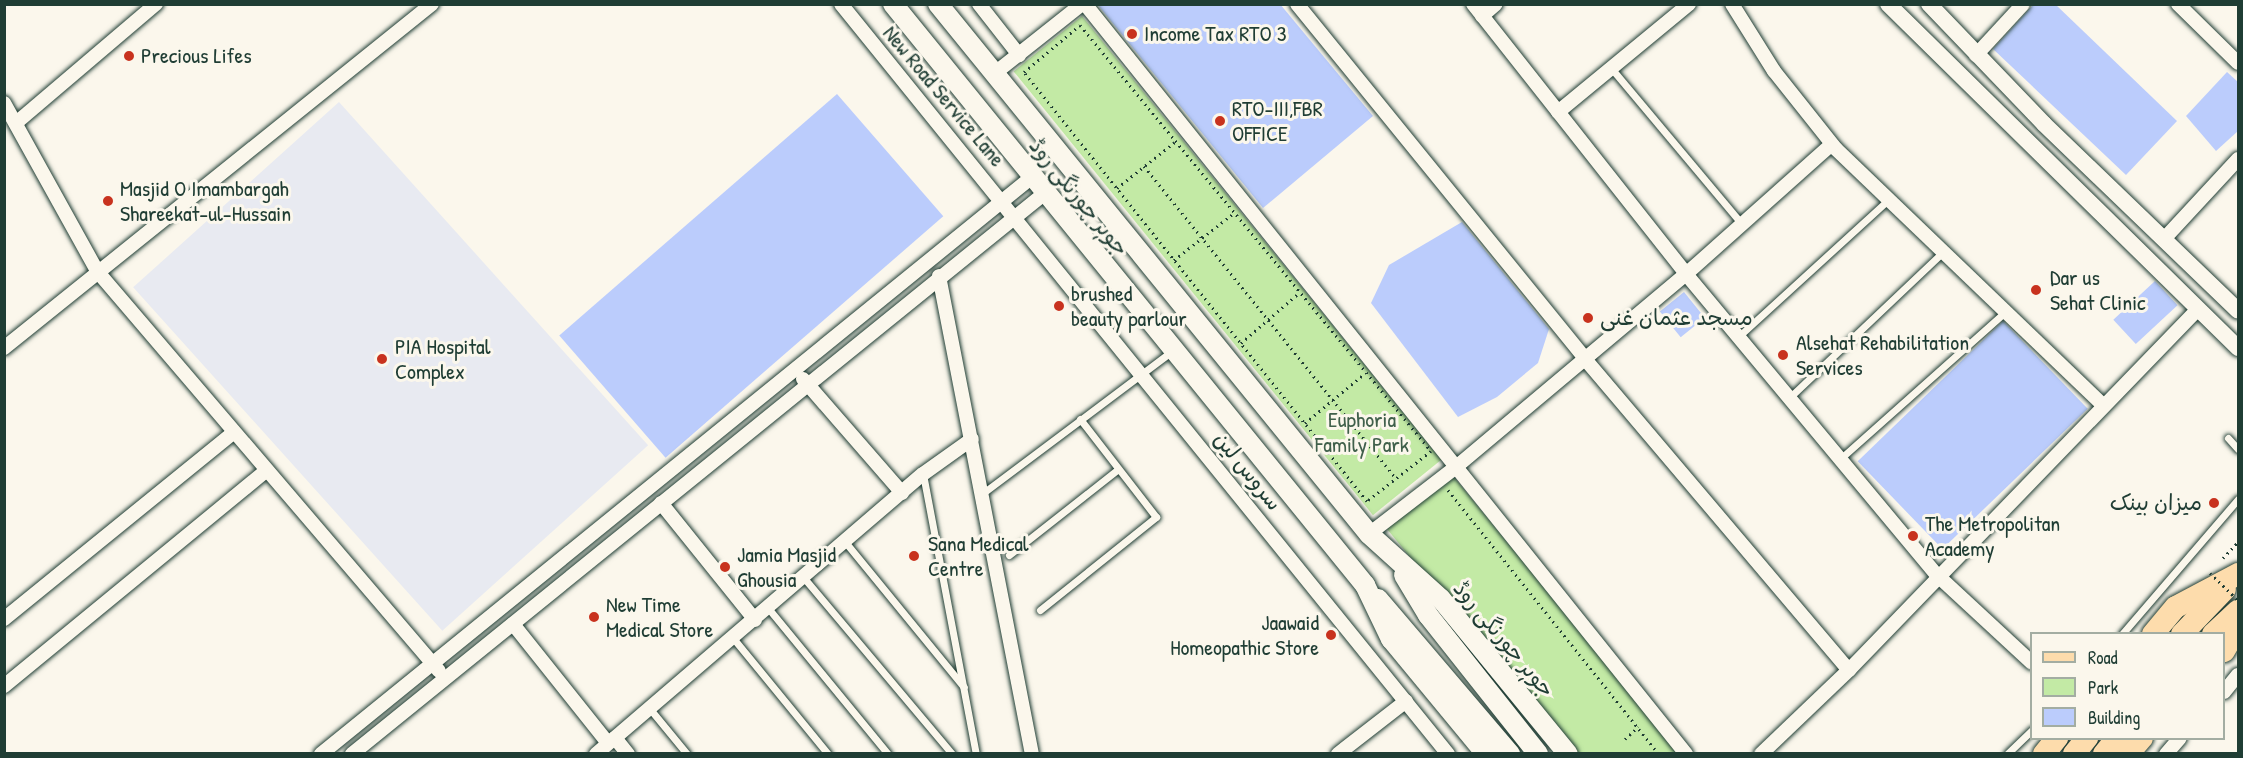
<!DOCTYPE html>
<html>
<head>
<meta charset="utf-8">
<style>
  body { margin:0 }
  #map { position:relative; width:2243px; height:758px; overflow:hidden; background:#fbf7ec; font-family:"Patrick Hand","Playpen Sans Arabic",sans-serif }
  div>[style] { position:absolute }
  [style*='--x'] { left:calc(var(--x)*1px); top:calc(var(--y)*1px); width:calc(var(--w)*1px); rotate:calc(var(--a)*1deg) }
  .built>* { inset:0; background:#e8eaf1; transform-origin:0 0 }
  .green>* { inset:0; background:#c3eaa5; transform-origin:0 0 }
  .building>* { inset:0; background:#bbccfc; transform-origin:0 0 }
  .path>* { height:3px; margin-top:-1.5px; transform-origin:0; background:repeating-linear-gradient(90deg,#1f3d34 0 1.5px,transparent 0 6px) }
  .roads { filter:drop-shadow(0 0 2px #1f3d34) drop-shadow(0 0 2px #1f3d34) }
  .service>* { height:7px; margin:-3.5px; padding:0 3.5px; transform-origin:3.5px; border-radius:3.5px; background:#fbf7ec }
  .minor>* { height:14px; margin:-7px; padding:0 7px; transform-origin:7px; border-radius:7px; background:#fbf7ec }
  .tertiary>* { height:16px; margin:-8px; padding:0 8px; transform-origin:8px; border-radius:8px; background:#fbf7ec }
  .secondary>* { height:20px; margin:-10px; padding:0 10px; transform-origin:10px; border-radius:10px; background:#fbf7ec }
  .primary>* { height:22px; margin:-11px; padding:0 11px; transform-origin:11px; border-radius:11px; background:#fddcac }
  .path-bridge>* { height:3px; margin-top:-1.5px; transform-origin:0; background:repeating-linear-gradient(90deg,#1f3d34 0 1.5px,transparent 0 6px) }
  .dots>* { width:16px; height:16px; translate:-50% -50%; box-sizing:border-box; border:3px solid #fbf7ec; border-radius:50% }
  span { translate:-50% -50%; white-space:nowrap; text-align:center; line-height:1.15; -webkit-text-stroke:6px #fbf7ec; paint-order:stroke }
  .poi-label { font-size:22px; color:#1f3d34 }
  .left { translate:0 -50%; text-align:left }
  .right { translate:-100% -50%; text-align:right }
  .street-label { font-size:22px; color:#1f3d34 }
  .park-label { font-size:22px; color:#40604b }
  .frame { position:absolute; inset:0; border:6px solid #1f3d34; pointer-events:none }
  .legend { position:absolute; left:2030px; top:632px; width:195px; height:108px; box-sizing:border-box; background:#fbf7ec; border:2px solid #a3ada2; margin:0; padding:8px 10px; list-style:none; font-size:18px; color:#1f3d34 }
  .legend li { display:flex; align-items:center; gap:12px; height:30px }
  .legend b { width:30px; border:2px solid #a3ada2 }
</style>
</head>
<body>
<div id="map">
  <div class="built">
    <div style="left:339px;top:102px;width:462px;height:277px;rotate:48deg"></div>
  </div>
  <div class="green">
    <div style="left:1082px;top:16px;width:571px;height:88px;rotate:51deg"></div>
    <div style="clip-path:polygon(1453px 476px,1680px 753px,1571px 753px,1387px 529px)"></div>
  </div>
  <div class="building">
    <div style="clip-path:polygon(1097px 4px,1280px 4px,1373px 116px,1263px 208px)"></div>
    <div style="clip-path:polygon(2034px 4px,2055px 4px,2177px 121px,2126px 175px,1993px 49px)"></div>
    <div style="clip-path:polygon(2227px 72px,2238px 82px,2238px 131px,2216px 151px,2186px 116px)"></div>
    <div style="left:837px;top:94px;width:162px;height:368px;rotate:49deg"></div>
    <div style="clip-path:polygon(1462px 222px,1549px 329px,1538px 363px,1497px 397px,1458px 417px,1371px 303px,1389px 265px)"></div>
    <div style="left:2155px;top:281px;width:33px;height:57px;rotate:47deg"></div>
    <div style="left:1684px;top:292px;width:33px;height:31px;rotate:51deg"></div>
    <div style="left:2003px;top:321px;width:122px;height:202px;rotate:46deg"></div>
  </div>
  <div class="path">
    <div style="--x:1080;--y:25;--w:552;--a:50.51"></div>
    <div style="--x:1431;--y:451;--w:81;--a:142"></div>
    <div style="--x:1367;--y:501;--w:549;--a:-128.64"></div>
    <div style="--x:1024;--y:72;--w:73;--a:-40"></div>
    <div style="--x:1144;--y:166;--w:401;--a:51.1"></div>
    <div style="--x:1117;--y:188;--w:75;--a:-38.5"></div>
    <div style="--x:1174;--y:260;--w:76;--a:-38.1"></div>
    <div style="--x:1241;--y:343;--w:77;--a:-40.8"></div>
    <div style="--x:1305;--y:423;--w:77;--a:-39.7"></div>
    <div style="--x:1448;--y:490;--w:338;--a:51.4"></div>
    <div style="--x:2223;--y:558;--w:22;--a:-47"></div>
    <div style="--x:1625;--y:739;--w:18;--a:-43"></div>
  </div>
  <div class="roads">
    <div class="service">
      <div style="--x:1611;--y:68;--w:204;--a:50"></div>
      <div style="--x:1738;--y:337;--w:205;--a:-42.4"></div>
      <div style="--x:1789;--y:398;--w:214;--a:-43.5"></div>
      <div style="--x:2228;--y:438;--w:15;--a:48"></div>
      <div style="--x:1840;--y:459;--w:222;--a:-41.7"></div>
      <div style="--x:923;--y:474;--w:285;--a:79.3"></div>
      <div style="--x:983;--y:493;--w:235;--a:-36.9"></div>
      <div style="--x:846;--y:543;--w:186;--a:50.7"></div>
      <div style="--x:1009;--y:555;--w:137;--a:-38.2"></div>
      <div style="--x:804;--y:578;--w:230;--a:49.9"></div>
      <div style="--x:768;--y:608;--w:189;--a:50.6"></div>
      <div style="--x:1040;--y:610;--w:149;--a:-38.7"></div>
      <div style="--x:1156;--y:517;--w:124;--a:-127.8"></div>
      <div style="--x:2122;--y:634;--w:178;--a:-49.3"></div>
      <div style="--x:733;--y:638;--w:150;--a:50.7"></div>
      <div style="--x:650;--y:709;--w:58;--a:50.6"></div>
      <div style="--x:2007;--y:754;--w:35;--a:-44"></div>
    </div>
    <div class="minor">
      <div style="--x:841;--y:4;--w:965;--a:51.02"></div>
      <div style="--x:979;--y:4;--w:65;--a:51.9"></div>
      <div style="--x:1085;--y:4;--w:961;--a:51.29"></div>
      <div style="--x:1297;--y:4;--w:457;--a:50.9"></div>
      <div style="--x:1585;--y:359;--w:408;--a:49.7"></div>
      <div style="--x:1473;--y:4;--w:344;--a:51.7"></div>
      <div style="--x:1686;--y:274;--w:392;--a:50.2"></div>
      <div style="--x:1937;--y:575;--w:129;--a:42.8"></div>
      <div style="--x:1732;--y:4;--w:79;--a:57.9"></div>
      <div style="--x:1774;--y:71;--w:100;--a:51.5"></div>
      <div style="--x:1836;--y:149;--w:370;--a:43.8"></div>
      <div style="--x:2178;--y:4;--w:84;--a:44.5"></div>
      <div style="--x:1482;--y:16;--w:18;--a:-41"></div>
      <div style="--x:1976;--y:55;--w:69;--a:-47.3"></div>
      <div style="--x:995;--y:73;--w:111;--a:-38.4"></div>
      <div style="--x:4;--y:103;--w:192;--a:61"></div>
      <div style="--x:97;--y:271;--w:526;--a:49.47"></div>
      <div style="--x:1558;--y:112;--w:170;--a:-39.5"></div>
      <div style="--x:16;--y:123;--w:184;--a:-40.4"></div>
      <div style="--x:2164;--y:239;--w:109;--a:-47.2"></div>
      <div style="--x:939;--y:276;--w:487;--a:79"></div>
      <div style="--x:4;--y:348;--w:549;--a:-38.79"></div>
      <div style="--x:803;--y:379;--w:151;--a:49"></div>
      <div style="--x:661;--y:503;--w:150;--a:51.2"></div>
      <div style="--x:1369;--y:534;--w:110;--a:-37.6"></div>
      <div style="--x:1456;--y:467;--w:300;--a:-40"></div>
      <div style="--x:1686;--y:274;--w:195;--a:-41.7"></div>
      <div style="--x:4;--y:619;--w:296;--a:-39.1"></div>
      <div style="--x:513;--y:624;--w:152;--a:51.4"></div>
      <div style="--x:4;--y:686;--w:340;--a:-39.4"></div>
      <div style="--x:2224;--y:692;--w:22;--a:-51"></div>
      <div style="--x:615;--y:738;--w:21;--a:51"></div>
      <div style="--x:321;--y:754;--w:916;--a:-39.06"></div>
      <div style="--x:352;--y:754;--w:892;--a:-38.99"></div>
      <div style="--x:596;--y:754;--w:430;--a:-40.6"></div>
      <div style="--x:923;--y:474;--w:60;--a:-35.5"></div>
      <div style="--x:1338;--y:754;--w:86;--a:-37.9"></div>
      <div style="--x:1761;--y:754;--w:122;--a:-43.7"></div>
      <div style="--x:1849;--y:670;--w:502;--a:-45.97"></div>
      <div style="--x:2166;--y:754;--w:21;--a:-49"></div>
    </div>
    <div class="tertiary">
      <div style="--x:1888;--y:4;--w:491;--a:44.5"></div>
      <div style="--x:1929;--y:4;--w:166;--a:46.2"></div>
      <div style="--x:2044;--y:124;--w:269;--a:43.9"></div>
    </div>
    <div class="secondary">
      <div style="--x:893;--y:4;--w:749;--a:50.91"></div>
      <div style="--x:1365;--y:585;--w:60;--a:64.3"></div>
      <div style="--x:1391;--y:639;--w:149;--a:50.4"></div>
      <div style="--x:938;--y:4;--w:683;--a:50.88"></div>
      <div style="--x:1369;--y:534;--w:97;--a:42.1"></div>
      <div style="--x:1441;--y:599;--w:200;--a:50.7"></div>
      <div style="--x:1404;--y:575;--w:47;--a:59"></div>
      <div style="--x:1428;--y:615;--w:177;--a:51.6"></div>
      <div style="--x:1378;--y:599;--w:204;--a:49.6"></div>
    </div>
    <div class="primary">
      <div style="--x:2153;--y:634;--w:35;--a:-50"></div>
      <div style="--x:2176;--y:607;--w:70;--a:-28"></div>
      <div style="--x:2182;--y:634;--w:62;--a:-46.3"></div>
      <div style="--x:2213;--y:634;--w:34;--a:-43"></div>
      <div style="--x:2224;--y:651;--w:28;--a:-60"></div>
      <div style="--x:2044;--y:754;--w:21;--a:-51"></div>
      <div style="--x:2074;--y:754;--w:21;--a:-51"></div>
      <div style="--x:2104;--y:754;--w:21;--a:-51"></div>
      <div style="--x:2128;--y:754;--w:21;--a:-49"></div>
    </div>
  </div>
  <div class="path-bridge">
    <div style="--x:2210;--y:573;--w:39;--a:44"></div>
  </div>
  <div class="dots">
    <div style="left:1132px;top:34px;background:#c8321e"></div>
    <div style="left:129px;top:56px;background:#c8321e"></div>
    <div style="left:1220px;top:121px;background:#c8321e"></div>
    <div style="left:108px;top:201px;background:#c8321e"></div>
    <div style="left:2036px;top:290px;background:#c8321e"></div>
    <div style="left:1059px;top:306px;background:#c8321e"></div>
    <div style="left:1588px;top:318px;background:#c8321e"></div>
    <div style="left:1783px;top:355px;background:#c8321e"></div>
    <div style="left:382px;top:359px;background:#c8321e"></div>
    <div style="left:2214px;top:503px;background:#c8321e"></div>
    <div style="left:1913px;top:536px;background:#c8321e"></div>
    <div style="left:914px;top:556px;background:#c8321e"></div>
    <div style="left:725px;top:567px;background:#c8321e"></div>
    <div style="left:594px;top:617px;background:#c8321e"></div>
    <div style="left:1331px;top:635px;background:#c8321e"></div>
  </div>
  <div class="poi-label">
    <span class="left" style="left:1144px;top:34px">Income Tax RTO 3</span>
    <span class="left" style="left:141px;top:56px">Precious Lifes</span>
    <span class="left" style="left:1232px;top:121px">RTO-III,FBR<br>OFFICE</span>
    <span class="left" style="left:120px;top:201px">Masjid O Imambargah<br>Shareekat-ul-Hussain</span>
    <span class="left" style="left:2050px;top:290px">Dar us<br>Sehat Clinic</span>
    <span class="left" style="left:1071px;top:306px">brushed<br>beauty parlour</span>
    <span class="left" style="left:1600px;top:318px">مسجد عثمان غنی</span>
    <span class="left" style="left:1796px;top:355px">Alsehat Rehabilitation<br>Services</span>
    <span class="left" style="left:395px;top:359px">PIA Hospital<br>Complex</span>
    <span class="right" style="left:2202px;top:503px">میزان بینک</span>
    <span class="left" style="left:1925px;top:536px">The Metropolitan<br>Academy</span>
    <span class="left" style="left:928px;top:556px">Sana Medical<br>Centre</span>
    <span class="left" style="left:737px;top:567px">Jamia Masjid<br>Ghousia</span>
    <span class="left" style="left:606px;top:617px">New Time<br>Medical Store</span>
    <span class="right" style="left:1319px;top:635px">Jaawaid<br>Homeopathic Store</span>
  </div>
  <div class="street-label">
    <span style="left:944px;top:96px;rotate:50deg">New Road Service Lane</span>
    <span style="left:1079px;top:197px;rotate:51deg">جوہر چورنگی روڈ</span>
    <span style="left:1248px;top:471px;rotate:51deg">سروس لین</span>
    <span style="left:1504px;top:639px;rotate:50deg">جوہر چورنگی روڈ</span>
  </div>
  <div class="park-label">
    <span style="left:1362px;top:432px">Euphoria<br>Family Park</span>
  </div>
  <div class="frame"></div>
  <ul class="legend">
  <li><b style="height:8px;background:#fddcac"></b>Road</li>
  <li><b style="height:16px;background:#c3eaa5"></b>Park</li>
  <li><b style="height:16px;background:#bbccfc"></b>Building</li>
  </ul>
</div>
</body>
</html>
